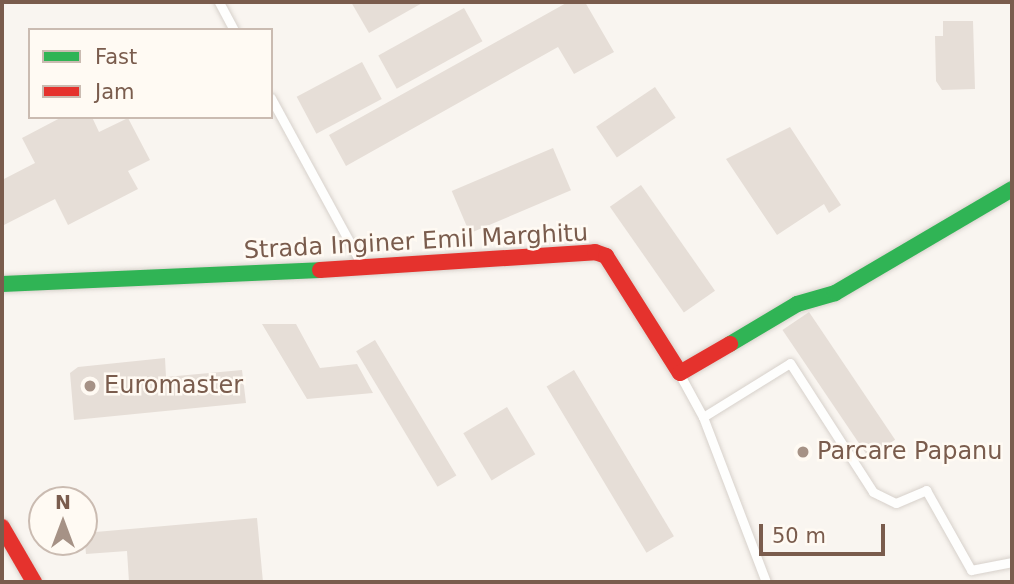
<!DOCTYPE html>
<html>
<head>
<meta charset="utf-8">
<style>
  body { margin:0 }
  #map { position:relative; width:1014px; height:584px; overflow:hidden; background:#f9f5f0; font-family:"DejaVu Sans",sans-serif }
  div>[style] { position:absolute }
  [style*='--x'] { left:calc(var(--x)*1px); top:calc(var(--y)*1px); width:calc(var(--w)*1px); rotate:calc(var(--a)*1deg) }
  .building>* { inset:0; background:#e6ded7; transform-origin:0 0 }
  .roads { filter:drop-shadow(0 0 2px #d7d1cb) drop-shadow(0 0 2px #d7d1cb) }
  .lane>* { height:9px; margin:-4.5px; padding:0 4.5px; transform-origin:4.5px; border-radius:4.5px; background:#fefefd }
  .fast>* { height:16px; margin:-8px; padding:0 8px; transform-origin:8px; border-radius:8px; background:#30b455 }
  .jam>* { height:16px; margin:-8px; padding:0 8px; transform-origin:8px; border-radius:8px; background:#e5322d }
  .dots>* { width:19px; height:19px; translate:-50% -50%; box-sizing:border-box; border:4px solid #fffaf3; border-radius:50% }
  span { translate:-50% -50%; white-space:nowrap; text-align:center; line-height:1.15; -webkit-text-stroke:5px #fffaf3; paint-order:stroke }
  .street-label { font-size:24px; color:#7a5c4d }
  .poi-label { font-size:24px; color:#7a5c4d }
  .left { translate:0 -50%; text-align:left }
  .frame { position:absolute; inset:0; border:4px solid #7a5c4d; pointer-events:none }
  .legend { position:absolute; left:28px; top:28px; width:245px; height:91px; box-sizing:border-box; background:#fffaf3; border:2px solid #cabbb1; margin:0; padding:9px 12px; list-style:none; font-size:21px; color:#7a5c4d }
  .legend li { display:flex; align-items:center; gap:14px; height:35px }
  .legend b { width:35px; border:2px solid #cabbb1 }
  .north { position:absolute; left:28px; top:486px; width:70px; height:70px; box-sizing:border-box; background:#fffaf3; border:2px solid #cabbb1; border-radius:50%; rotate:0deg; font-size:19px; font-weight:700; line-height:28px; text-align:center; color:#7a5c4d }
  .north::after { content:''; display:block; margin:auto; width:24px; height:32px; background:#a69286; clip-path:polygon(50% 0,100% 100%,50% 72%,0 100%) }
  .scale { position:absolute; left:759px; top:524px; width:126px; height:32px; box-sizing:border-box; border:4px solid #7a5c4d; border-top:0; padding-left:9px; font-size:21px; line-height:24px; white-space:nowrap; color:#7a5c4d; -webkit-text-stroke:5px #fffaf3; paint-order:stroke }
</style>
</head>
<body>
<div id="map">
  <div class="building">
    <div style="clip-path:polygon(351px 2px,424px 2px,369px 33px)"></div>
    <div style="clip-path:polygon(568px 2px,585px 2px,614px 52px,574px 74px,558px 47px,346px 166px,329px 135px)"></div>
    <div style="left:464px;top:8px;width:38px;height:98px;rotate:61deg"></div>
    <div style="clip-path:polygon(943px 21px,973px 21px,975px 89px,942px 90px,936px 81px,935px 36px,943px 36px)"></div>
    <div style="left:362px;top:62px;width:42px;height:74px;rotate:62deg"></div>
    <div style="left:655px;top:87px;width:37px;height:71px;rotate:56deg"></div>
    <div style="clip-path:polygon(62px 117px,92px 117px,99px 132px,128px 118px,150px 160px,128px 171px,138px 189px,68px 225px,55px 199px,2px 226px,2px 180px,35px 163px,22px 138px)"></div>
    <div style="clip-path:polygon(790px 127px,841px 205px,829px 213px,824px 204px,777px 235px,726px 159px)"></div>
    <div style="left:553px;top:148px;width:46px;height:110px;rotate:67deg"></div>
    <div style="left:641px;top:185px;width:129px;height:38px;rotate:55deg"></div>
    <div style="left:809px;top:312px;width:154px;height:32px;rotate:56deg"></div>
    <div style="clip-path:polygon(262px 324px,296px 324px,320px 368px,357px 364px,373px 393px,307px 399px)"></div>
    <div style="left:375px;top:340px;width:158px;height:22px;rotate:59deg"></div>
    <div style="clip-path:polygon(165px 358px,166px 377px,242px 370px,246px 403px,74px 420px,70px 373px,78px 367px)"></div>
    <div style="left:574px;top:370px;width:194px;height:32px;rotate:59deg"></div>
    <div style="left:507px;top:407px;width:55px;height:51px;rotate:59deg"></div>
    <div style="clip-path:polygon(257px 518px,263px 582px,129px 582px,127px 551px,86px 554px,84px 533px)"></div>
  </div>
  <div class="roads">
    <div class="lane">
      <div style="--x:219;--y:2;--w:32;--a:62"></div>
      <div style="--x:271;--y:98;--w:190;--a:61.4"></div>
      <div style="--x:680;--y:375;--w:48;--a:61.3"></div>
      <div style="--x:703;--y:417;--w:177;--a:69.1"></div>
      <div style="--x:703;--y:417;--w:102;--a:-31.8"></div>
      <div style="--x:790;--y:363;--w:153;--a:57.2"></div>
      <div style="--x:873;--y:492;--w:25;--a:26"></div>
      <div style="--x:896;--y:503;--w:33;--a:-23"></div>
      <div style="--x:926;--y:490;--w:92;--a:60.6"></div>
      <div style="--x:971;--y:570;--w:42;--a:-11"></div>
    </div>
    <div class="fast">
      <div style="--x:2;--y:284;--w:318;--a:-2.5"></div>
      <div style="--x:730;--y:344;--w:78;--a:-30.8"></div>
      <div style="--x:797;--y:304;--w:40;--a:-16"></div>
      <div style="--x:835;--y:293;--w:205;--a:-30.4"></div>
    </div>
    <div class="jam">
      <div style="--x:320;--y:270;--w:276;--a:-3.7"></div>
      <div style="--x:595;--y:252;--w:12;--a:20"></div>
      <div style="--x:606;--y:256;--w:138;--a:57.7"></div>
      <div style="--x:680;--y:373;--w:58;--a:-30.1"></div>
      <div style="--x:2;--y:527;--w:64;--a:59.8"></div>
    </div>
  </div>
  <div class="dots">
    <div style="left:90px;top:386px;background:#a69286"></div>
    <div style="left:803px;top:452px;background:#a69286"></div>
  </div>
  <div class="street-label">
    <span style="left:416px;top:242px;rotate:-3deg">Strada Inginer Emil Marghitu</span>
  </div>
  <div class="poi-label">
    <span class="left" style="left:104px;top:386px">Euromaster</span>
    <span class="left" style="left:817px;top:452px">Parcare Papanu</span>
  </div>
  <div class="frame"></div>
  <ul class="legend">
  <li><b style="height:9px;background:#30b455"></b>Fast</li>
  <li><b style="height:9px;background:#e5322d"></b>Jam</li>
  </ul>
  <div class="north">N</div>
  <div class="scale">50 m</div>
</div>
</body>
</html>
